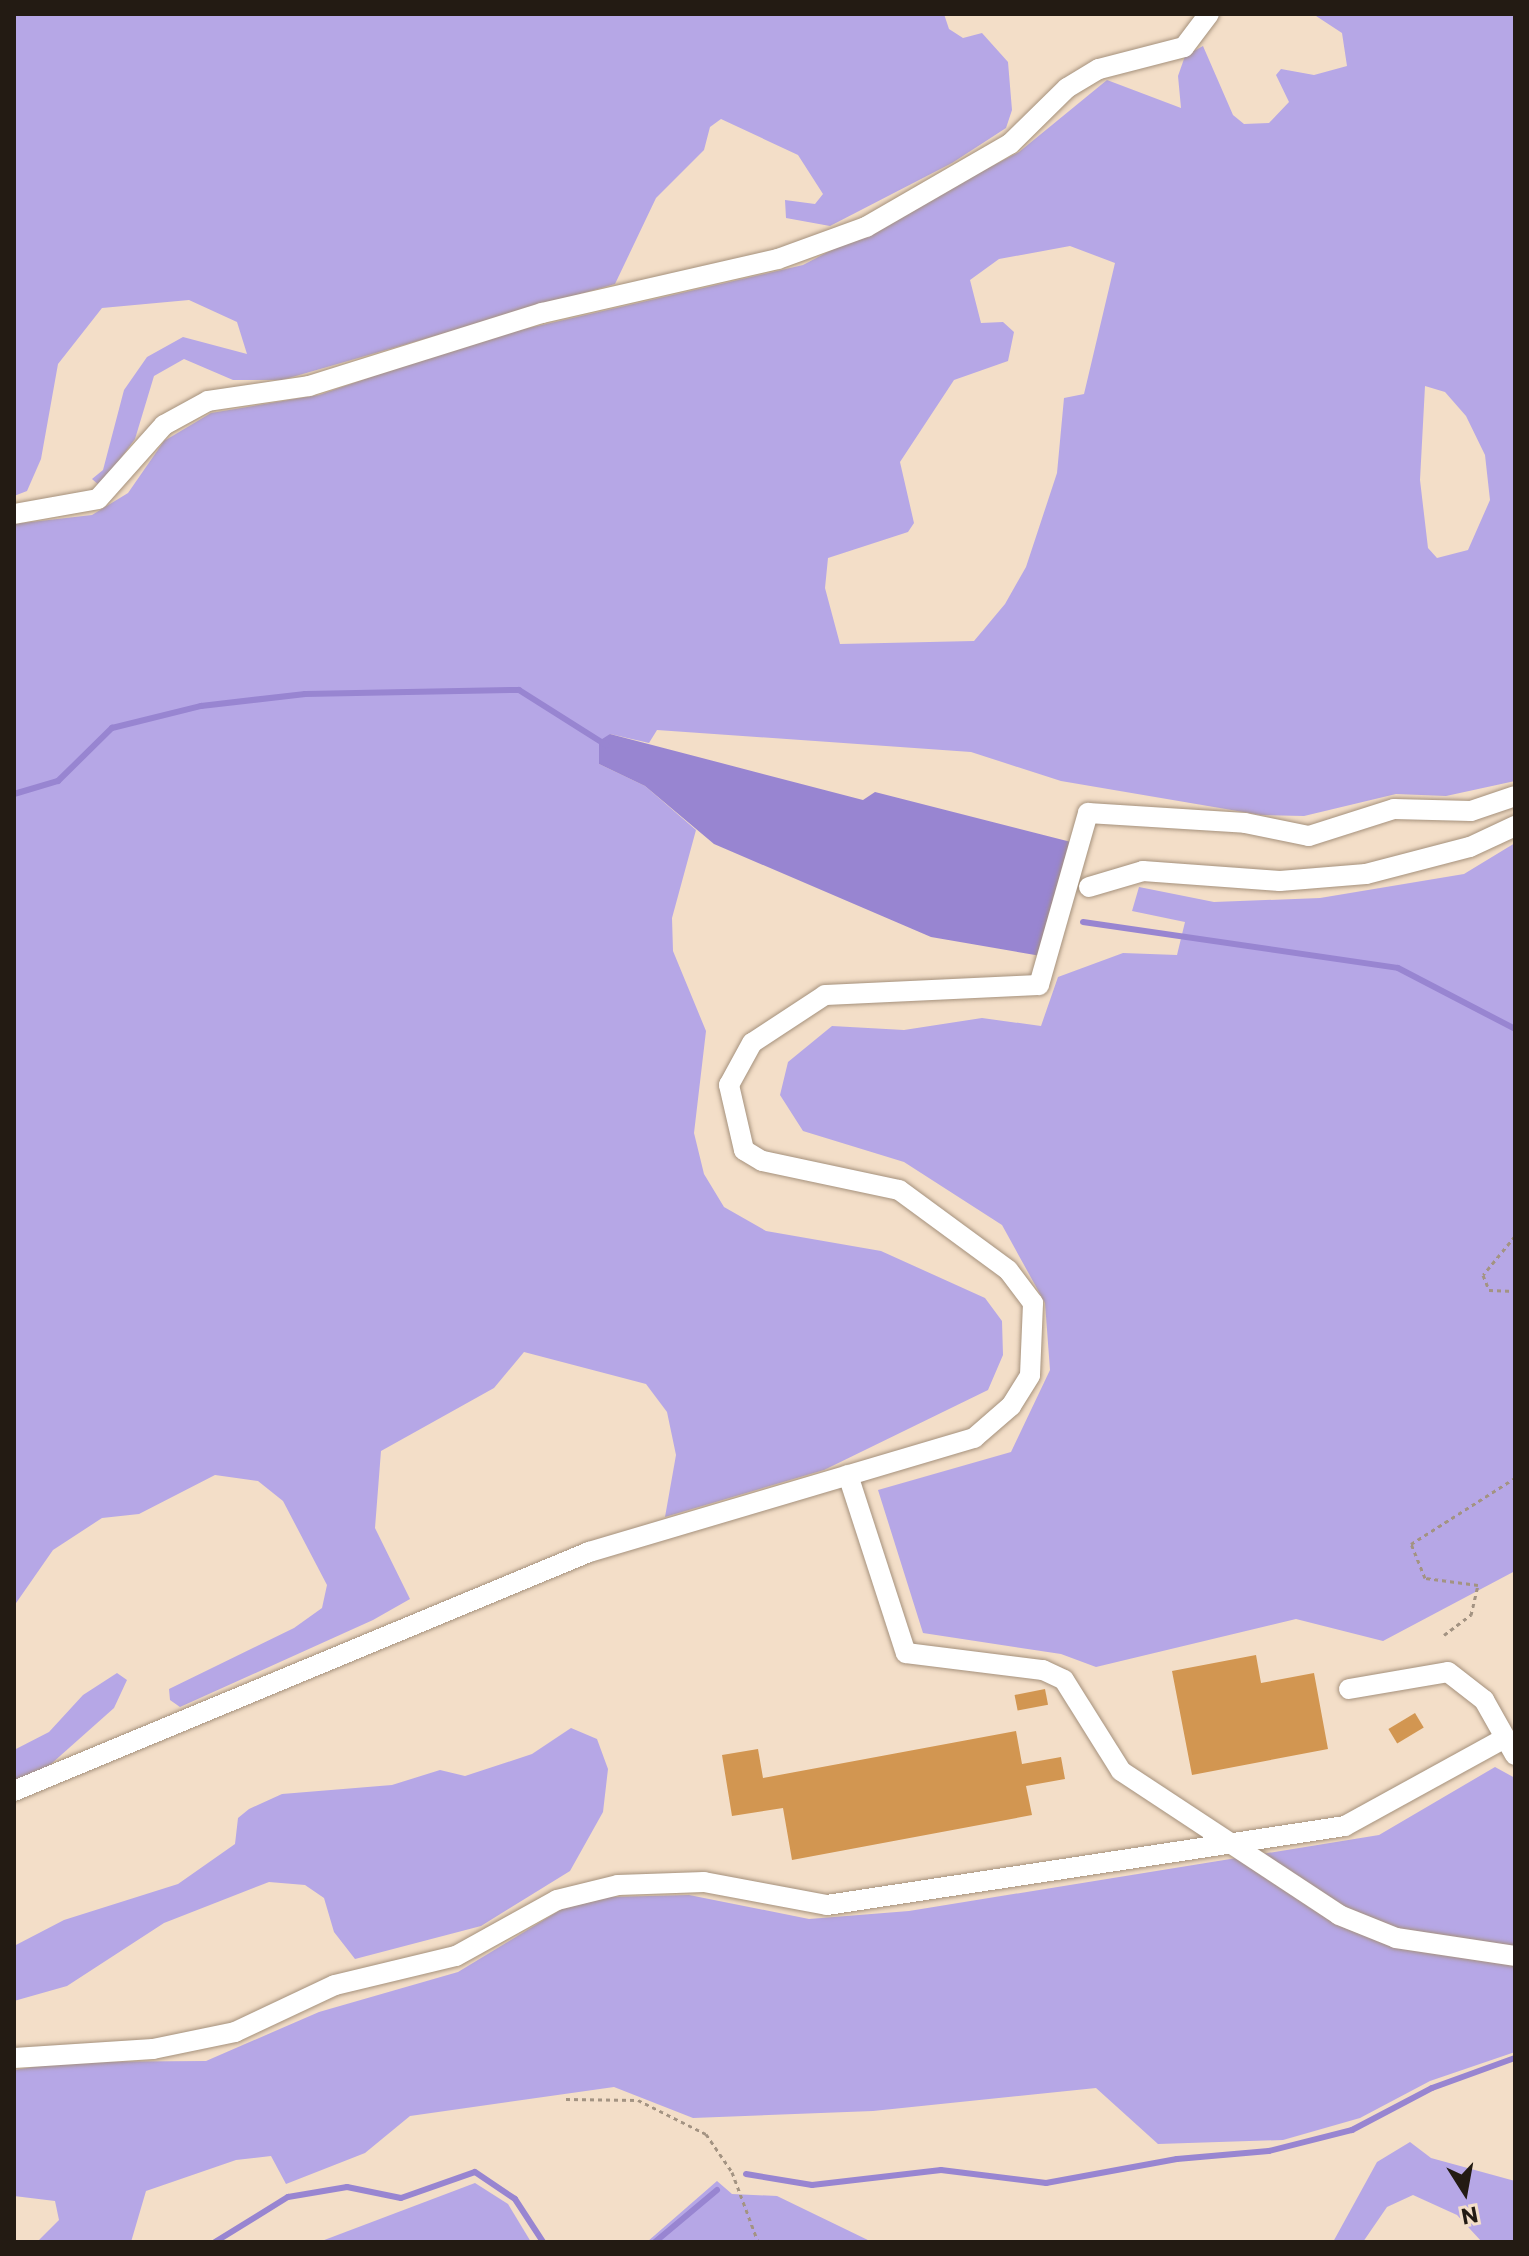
<!DOCTYPE html>
<html>
<head>
<meta charset="utf-8">
<style>
  body { margin:0 }
  #map { position:relative; width:1529px; height:2256px; overflow:hidden; background:#f3dec8; font-family:Commissioner,sans-serif }
  div>[style] { position:absolute }
  [style*='--x'] { left:calc(var(--x)*1px); top:calc(var(--y)*1px); width:calc(var(--w)*1px); rotate:calc(var(--a)*1deg) }
  .green>* { inset:0; background:#b6a7e6 }
  .water>* { inset:0; background:#9885d1 }
  .stream>* { height:6px; margin:-3px; padding:0 3px; transform-origin:3px; border-radius:3px; background:#9885d1 }
  .building>* { inset:0; background:#d29651; transform-origin:0 0 }
  .path>* { height:3px; margin-top:-1.5px; transform-origin:0; background:repeating-linear-gradient(90deg,#a39382 0 4px,transparent 0 8px) }
  .roads { filter:drop-shadow(0 0 2px #a5917c) drop-shadow(0 0 2px #a5917c) }
  .minor>* { height:20px; margin:-10px; padding:0 10px; transform-origin:10px; border-radius:10px; background:#fff }
  span { translate:-50% -50%; white-space:nowrap; text-align:center; line-height:1.15; -webkit-text-stroke:7px #f3dec8; paint-order:stroke }
  .frame { position:absolute; inset:0; border:16px solid #231b13; pointer-events:none }
  .north { position:absolute; left:1425px; top:2152px; width:80px; height:80px; -webkit-text-stroke:6px #f3dec8; paint-order:stroke; rotate:169deg; font-size:22px; font-weight:700; line-height:32px; text-align:center; color:#231b13 }
  .north::after { content:''; display:block; margin:auto; width:28px; height:36px; background:#231b13; clip-path:polygon(50% 0,100% 100%,50% 72%,0 100%) }
</style>
</head>
<body>
<div id="map">
  <div class="green">
    <div style="clip-path:polygon(14px 14px,944px 14px,949px 29px,963px 38px,982px 33px,1008px 62px,1012px 110px,1006px 128px,952px 163px,830px 226px,786px 218px,785px 200px,815px 204px,823px 194px,798px 155px,721px 119px,710px 127px,704px 150px,656px 198px,615px 284px,282px 380px,233px 380px,184px 359px,154px 376px,135px 439px,100px 486px,92px 479px,103px 470px,124px 390px,147px 357px,183px 337px,247px 354px,237px 322px,189px 300px,102px 308px,58px 364px,41px 459px,27px 491px,14px 496px)"></div>
    <div style="clip-path:polygon(evenodd,1313px 14px,1515px 14px,1515px 781px,1446px 796px,1396px 794px,1304px 816px,1261px 815px,1061px 781px,971px 752px,657px 730px,649px 743px,610px 734px,599px 764px,645px 786px,696px 830px,672px 918px,673px 951px,706px 1031px,694px 1133px,704px 1174px,724px 1207px,766px 1231px,881px 1251px,985px 1298px,1002px 1321px,1003px 1355px,988px 1390px,824px 1470px,665px 1517px,676px 1455px,667px 1412px,646px 1384px,524px 1352px,494px 1388px,381px 1451px,375px 1528px,410px 1599px,373px 1620px,180px 1707px,170px 1700px,169px 1689px,294px 1628px,322px 1608px,327px 1585px,283px 1501px,258px 1481px,215px 1475px,139px 1514px,102px 1518px,53px 1550px,14px 1606px,14px 524px,92px 515px,128px 493px,164px 441px,211px 413px,319px 395px,481px 339px,803px 265px,1019px 152px,1107px 80px,1181px 108px,1178px 76px,1185px 56px,1203px 46px,1233px 115px,1244px 124px,1269px 123px,1289px 102px,1276px 75px,1281px 69px,1314px 75px,1347px 66px,1342px 33px,1313px 14px,1070px 246px,1115px 263px,1084px 394px,1064px 398px,1057px 473px,1026px 567px,1005px 604px,974px 641px,840px 644px,825px 588px,828px 558px,908px 532px,914px 523px,900px 462px,954px 380px,1008px 361px,1014px 332px,1003px 322px,981px 323px,970px 280px,999px 259px,1070px 246px,1313px 14px,1425px 386px,1445px 392px,1466px 416px,1485px 455px,1490px 500px,1468px 550px,1437px 558px,1428px 548px,1420px 480px,1425px 386px)"></div>
    <div style="clip-path:polygon(1515px 843px,1515px 1571px,1383px 1641px,1296px 1619px,1096px 1667px,1061px 1654px,923px 1633px,878px 1490px,1011px 1452px,1050px 1370px,1045px 1303px,1002px 1225px,904px 1162px,803px 1131px,780px 1095px,788px 1062px,832px 1026px,904px 1030px,982px 1018px,1041px 1026px,1058px 977px,1123px 953px,1177px 955px,1185px 922px,1132px 911px,1139px 887px,1214px 902px,1320px 898px,1464px 874px)"></div>
    <div style="clip-path:polygon(117px 1673px,127px 1680px,114px 1708px,42px 1772px,14px 1780px,14px 1750px,49px 1732px,83px 1695px)"></div>
    <div style="clip-path:polygon(571px 1728px,597px 1739px,608px 1769px,603px 1812px,570px 1871px,481px 1926px,355px 1959px,334px 1932px,324px 1898px,305px 1885px,269px 1882px,164px 1923px,67px 1986px,14px 2001px,14px 1946px,64px 1920px,178px 1884px,235px 1844px,238px 1818px,249px 1809px,282px 1794px,392px 1785px,440px 1770px,465px 1776px,532px 1754px)"></div>
    <div style="clip-path:polygon(1495px 1767px,1515px 1778px,1515px 2052px,1430px 2081px,1360px 2118px,1283px 2140px,1158px 2144px,1096px 2088px,873px 2111px,693px 2118px,614px 2087px,410px 2116px,365px 2153px,286px 2184px,271px 2156px,236px 2160px,146px 2191px,131px 2242px,37px 2242px,59px 2220px,55px 2201px,14px 2196px,14px 2070px,66px 2062px,206px 2061px,319px 2012px,458px 1972px,562px 1909px,609px 1897px,689px 1895px,809px 1919px,909px 1911px,1379px 1835px)"></div>
    <div style="clip-path:polygon(1410px 2142px,1431px 2158px,1515px 2181px,1515px 2242px,1482px 2242px,1457px 2215px,1413px 2195px,1387px 2207px,1363px 2242px,1333px 2242px,1377px 2162px)"></div>
    <div style="clip-path:polygon(717px 2181px,732px 2194px,777px 2196px,872px 2242px,647px 2242px)"></div>
    <div style="clip-path:polygon(475px 2183px,508px 2204px,531px 2242px,319px 2242px)"></div>
  </div>
  <div class="water">
    <div style="clip-path:polygon(610px 734px,863px 800px,875px 792px,1071px 842px,1041px 956px,931px 937px,714px 844px,645px 786px,599px 764px,599px 741px)"></div>
  </div>
  <div class="stream">
    <div style="--x:14;--y:794;--w:46;--a:-16.5"></div>
    <div style="--x:58;--y:781;--w:76;--a:-44.5"></div>
    <div style="--x:112;--y:728;--w:92;--a:-13.9"></div>
    <div style="--x:201;--y:706;--w:105;--a:-6.6"></div>
    <div style="--x:305;--y:694;--w:214;--a:-1.1"></div>
    <div style="--x:519;--y:690;--w:103;--a:32.3"></div>
    <div style="--x:1083;--y:922;--w:318;--a:8.3"></div>
    <div style="--x:1398;--y:968;--w:132;--a:27.5"></div>
    <div style="--x:746;--y:2174;--w:67;--a:9.5"></div>
    <div style="--x:812;--y:2185;--w:130;--a:-6.6"></div>
    <div style="--x:941;--y:2170;--w:106;--a:7.1"></div>
    <div style="--x:1046;--y:2183;--w:133;--a:-10.4"></div>
    <div style="--x:1177;--y:2159;--w:92;--a:-5"></div>
    <div style="--x:1269;--y:2151;--w:86;--a:-14.2"></div>
    <div style="--x:1352;--y:2130;--w:90;--a:-27.7"></div>
    <div style="--x:1432;--y:2088;--w:88;--a:-19.9"></div>
    <div style="--x:215;--y:2242;--w:86;--a:-31.7"></div>
    <div style="--x:288;--y:2197;--w:60;--a:-9.6"></div>
    <div style="--x:347;--y:2187;--w:55;--a:11.5"></div>
    <div style="--x:401;--y:2198;--w:78;--a:-19.4"></div>
    <div style="--x:475;--y:2172;--w:48;--a:34"></div>
    <div style="--x:515;--y:2199;--w:51;--a:56.9"></div>
    <div style="--x:655;--y:2242;--w:81;--a:-40"></div>
  </div>
  <div class="building">
    <div style="clip-path:polygon(1256px 1655px,1261px 1683px,1314px 1673px,1328px 1749px,1192px 1775px,1172px 1671px)"></div>
    <div style="left:1045px;top:1689px;width:16px;height:31px;rotate:79deg"></div>
    <div style="left:1415px;top:1713px;width:17px;height:31px;rotate:59deg"></div>
    <div style="clip-path:polygon(1016px 1731px,1022px 1764px,1061px 1757px,1065px 1779px,1026px 1786px,1032px 1815px,792px 1860px,783px 1808px,732px 1816px,722px 1755px,758px 1749px,763px 1778px)"></div>
  </div>
  <div class="path">
    <div style="--x:1515;--y:1236;--w:50;--a:129.4"></div>
    <div style="--x:1483;--y:1275;--w:16;--a:68"></div>
    <div style="--x:1489;--y:1290;--w:26;--a:2"></div>
    <div style="--x:1444;--y:1635;--w:34;--a:-37"></div>
    <div style="--x:1471;--y:1615;--w:31;--a:-77"></div>
    <div style="--x:1478;--y:1585;--w:53;--a:-172.5"></div>
    <div style="--x:1425;--y:1578;--w:37;--a:-112"></div>
    <div style="--x:1411;--y:1544;--w:123;--a:-32.4"></div>
    <div style="--x:566;--y:2099;--w:72;--a:0.8"></div>
    <div style="--x:638;--y:2100;--w:76;--a:26.6"></div>
    <div style="--x:706;--y:2134;--w:46;--a:55.6"></div>
    <div style="--x:732;--y:2172;--w:75;--a:69.6"></div>
  </div>
  <div class="roads">
    <div class="minor">
      <div style="--x:14;--y:514;--w:85;--a:-10.1"></div>
      <div style="--x:98;--y:499;--w:99;--a:-48.3"></div>
      <div style="--x:164;--y:425;--w:50;--a:-28.6"></div>
      <div style="--x:208;--y:401;--w:102;--a:-8.4"></div>
      <div style="--x:309;--y:386;--w:244;--a:-17.4"></div>
      <div style="--x:542;--y:313;--w:242;--a:-12.9"></div>
      <div style="--x:778;--y:259;--w:94;--a:-20"></div>
      <div style="--x:866;--y:227;--w:166;--a:-30"></div>
      <div style="--x:1010;--y:144;--w:80;--a:-44.5"></div>
      <div style="--x:1067;--y:88;--w:37;--a:-31"></div>
      <div style="--x:1099;--y:69;--w:88;--a:-14.5"></div>
      <div style="--x:1184;--y:47;--w:41;--a:-52.9"></div>
      <div style="--x:1089;--y:887;--w:56;--a:-16.5"></div>
      <div style="--x:1143;--y:871;--w:137;--a:4.2"></div>
      <div style="--x:1280;--y:881;--w:86;--a:-4.7"></div>
      <div style="--x:1366;--y:874;--w:107;--a:-14.6"></div>
      <div style="--x:1470;--y:847;--w:50;--a:-25"></div>
      <div style="--x:848;--y:1475;--w:187;--a:72"></div>
      <div style="--x:906;--y:1653;--w:138;--a:7.1"></div>
      <div style="--x:1043;--y:1670;--w:23;--a:25"></div>
      <div style="--x:1064;--y:1680;--w:107;--a:57.9"></div>
      <div style="--x:1121;--y:1771;--w:261;--a:33.4"></div>
      <div style="--x:1339;--y:1915;--w:61;--a:22"></div>
      <div style="--x:1396;--y:1938;--w:120;--a:8.6"></div>
      <div style="--x:1349;--y:1689;--w:100;--a:-9.7"></div>
      <div style="--x:1448;--y:1672;--w:46;--a:37.9"></div>
      <div style="--x:1484;--y:1700;--w:63;--a:60.6"></div>
      <div style="--x:14;--y:1791;--w:623;--a:-22.57"></div>
      <div style="--x:589;--y:1552;--w:402;--a:-16.5"></div>
      <div style="--x:974;--y:1438;--w:49;--a:-40.9"></div>
      <div style="--x:1011;--y:1406;--w:36;--a:-58"></div>
      <div style="--x:1030;--y:1375;--w:72;--a:-87.6"></div>
      <div style="--x:1033;--y:1303;--w:41;--a:-127.1"></div>
      <div style="--x:1008;--y:1270;--w:135;--a:-143.7"></div>
      <div style="--x:899;--y:1190;--w:140;--a:-168"></div>
      <div style="--x:762;--y:1161;--w:21;--a:-149"></div>
      <div style="--x:744;--y:1150;--w:67;--a:-103"></div>
      <div style="--x:729;--y:1085;--w:48;--a:-61.3"></div>
      <div style="--x:752;--y:1043;--w:87;--a:-33.3"></div>
      <div style="--x:825;--y:995;--w:214;--a:-2.7"></div>
      <div style="--x:1039;--y:985;--w:179;--a:-74.1"></div>
      <div style="--x:1088;--y:813;--w:157;--a:3.6"></div>
      <div style="--x:1245;--y:823;--w:65;--a:11.5"></div>
      <div style="--x:1309;--y:836;--w:89;--a:-17.6"></div>
      <div style="--x:1394;--y:809;--w:77;--a:1.5"></div>
      <div style="--x:1471;--y:811;--w:46;--a:-18.8"></div>
      <div style="--x:14;--y:2058;--w:139;--a:-3.7"></div>
      <div style="--x:153;--y:2049;--w:84;--a:-11.7"></div>
      <div style="--x:235;--y:2032;--w:110;--a:-25.2"></div>
      <div style="--x:335;--y:1985;--w:124;--a:-13.5"></div>
      <div style="--x:456;--y:1956;--w:115;--a:-29"></div>
      <div style="--x:557;--y:1900;--w:63;--a:-13.8"></div>
      <div style="--x:618;--y:1885;--w:86;--a:-2"></div>
      <div style="--x:704;--y:1882;--w:125;--a:10.6"></div>
      <div style="--x:827;--y:1905;--w:524;--a:-8.67"></div>
      <div style="--x:1345;--y:1826;--w:183;--a:-28.8"></div>
    </div>
  </div>
  <div class="frame"></div>
  <div class="north">N</div>
</div>
</body>
</html>
